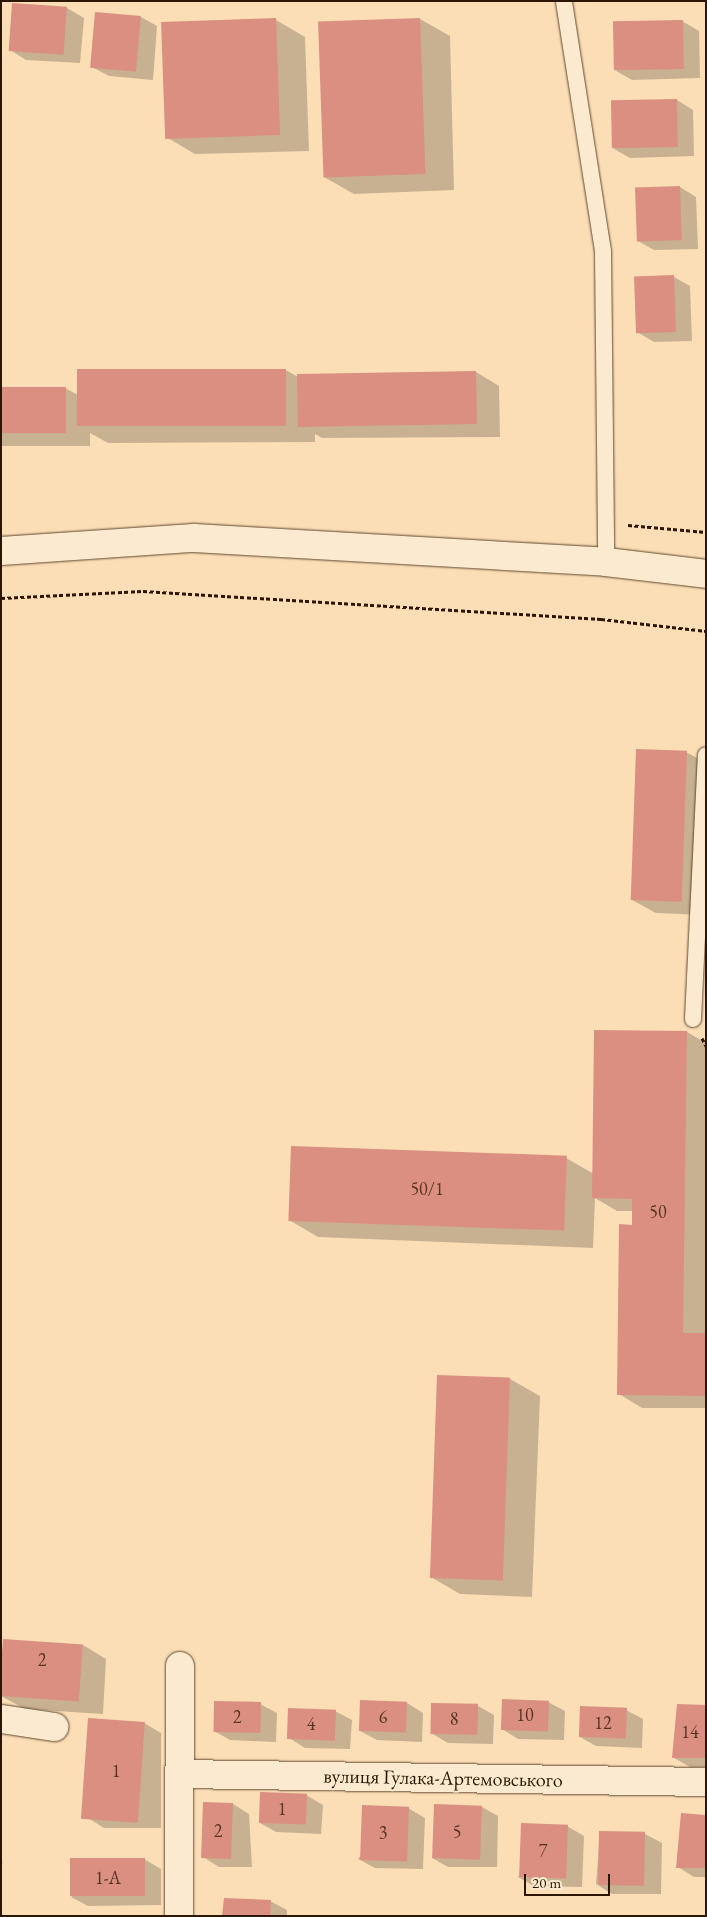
<!DOCTYPE html>
<html>
<head>
<meta charset="utf-8">
<style>
  body { margin:0 }
  #map { position:relative; width:707px; height:1917px; overflow:hidden; background:#fbdeb6; font-family:"EB Garamond",serif }
  div>[style] { position:absolute }
  [style*='--x'] { left:calc(var(--x)*1px); top:calc(var(--y)*1px); width:calc(var(--w)*1px); rotate:calc(var(--a)*1deg) }
  .shadow>* { inset:0; background:#0003; transform-origin:0 0 }
  .building>* { inset:0; background:#da8f81; transform-origin:0 0 }
  .path>* { height:3px; margin-top:-1.5px; transform-origin:0; background:repeating-linear-gradient(90deg,#2c1602 0 4px,transparent 0 6.5px) }
  .roads { filter:drop-shadow(0 0 1px #60482f) drop-shadow(0 0 1px #60482f) }
  .service>* { height:16px; margin:-8px; padding:0 8px; transform-origin:8px; border-radius:8px; background:#fcead0 }
  .minor>* { height:28px; margin:-14px; padding:0 14px; transform-origin:14px; border-radius:14px; background:#fcead0 }
  .secondary>* { height:28px; margin:-14px; padding:0 14px; transform-origin:14px; border-radius:14px; background:#fcead0 }
  span { translate:-50% -50%; white-space:nowrap; text-align:center; line-height:1.15; -webkit-text-stroke:4px #fcead0; paint-order:stroke }
  .number-label { font-size:18px; color:#583422 }
  .number-label span { -webkit-text-stroke-width:0 }
  .street-label { font-size:20px; color:#2c1602 }
  .frame { position:absolute; inset:0; border:2px solid #2c1602; pointer-events:none }
  .scale { position:absolute; left:524px; top:1874px; width:86px; height:22px; box-sizing:border-box; border:2px solid #2c1602; border-top:0; padding-left:6px; font-size:15px; line-height:18px; white-space:nowrap; color:#2c1602; -webkit-text-stroke:4px #fcead0; paint-order:stroke }
</style>
</head>
<body>
<div id="map">
  <div class="shadow">
    <div style="clip-path:polygon(13px 4px,67px 8px,84px 18px,80px 63px,26px 60px,10px 50px)"></div>
    <div style="clip-path:polygon(141px 17px,157px 26px,153px 80px,109px 76px,92px 67px)"></div>
    <div style="clip-path:polygon(420px 19px,450px 36px,454px 190px,354px 194px,324px 177px)"></div>
    <div style="clip-path:polygon(276px 20px,305px 37px,309px 151px,195px 154px,166px 137px)"></div>
    <div style="clip-path:polygon(682px 21px,699px 31px,700px 78px,632px 80px,616px 71px)"></div>
    <div style="clip-path:polygon(677px 100px,693px 110px,694px 156px,630px 158px,614px 149px)"></div>
    <div style="clip-path:polygon(680px 187px,696px 197px,698px 249px,654px 250px,638px 241px)"></div>
    <div style="clip-path:polygon(674px 277px,690px 286px,692px 341px,654px 342px,637px 332px)"></div>
    <div style="clip-path:polygon(286px 370px,298px 377px,476px 372px,499px 386px,500px 437px,322px 438px,315px 434px,315px 442px,108px 443px,90px 433px,90px 446px,1px 446px,1px 388px,65px 388px,78px 395px)"></div>
    <div style="clip-path:polygon(686px 752px,706px 763px,704px 915px,656px 913px,632px 900px)"></div>
    <div style="clip-path:polygon(687px 1032px,706px 1043px,706px 1408px,642px 1408px,619px 1394px,633px 1211px,617px 1211px,595px 1198px,593px 1248px,318px 1237px,289px 1220px,566px 1158px,594px 1174px)"></div>
    <div style="clip-path:polygon(439px 1376px,510px 1379px,540px 1396px,532px 1597px,460px 1594px,431px 1577px)"></div>
    <div style="clip-path:polygon(83px 1645px,106px 1659px,103px 1714px,25px 1709px,1px 1696px,1px 1649px)"></div>
    <div style="clip-path:polygon(548px 1702px,565px 1711px,564px 1740px,518px 1739px,502px 1729px)"></div>
    <div style="clip-path:polygon(407px 1703px,423px 1713px,422px 1742px,377px 1740px,360px 1731px)"></div>
    <div style="clip-path:polygon(260px 1704px,277px 1713px,276px 1742px,230px 1740px,214px 1731px)"></div>
    <div style="clip-path:polygon(433px 1704px,478px 1706px,494px 1715px,493px 1744px,448px 1743px,431px 1733px)"></div>
    <div style="clip-path:polygon(706px 1706px,706px 1767px,690px 1767px,674px 1758px)"></div>
    <div style="clip-path:polygon(626px 1710px,643px 1719px,642px 1748px,596px 1746px,580px 1737px)"></div>
    <div style="clip-path:polygon(335px 1711px,352px 1720px,350px 1749px,305px 1748px,289px 1738px)"></div>
    <div style="clip-path:polygon(144px 1723px,161px 1733px,161px 1828px,104px 1828px,88px 1818px)"></div>
    <div style="clip-path:polygon(306px 1795px,323px 1805px,321px 1834px,276px 1832px,260px 1823px)"></div>
    <div style="clip-path:polygon(233px 1804px,249px 1814px,252px 1867px,219px 1867px,203px 1857px)"></div>
    <div style="clip-path:polygon(482px 1807px,498px 1816px,497px 1867px,448px 1867px,432px 1858px)"></div>
    <div style="clip-path:polygon(408px 1808px,425px 1818px,423px 1869px,375px 1868px,358px 1859px)"></div>
    <div style="clip-path:polygon(706px 1816px,706px 1877px,694px 1877px,678px 1867px)"></div>
    <div style="clip-path:polygon(567px 1826px,584px 1836px,582px 1887px,534px 1886px,518px 1877px)"></div>
    <div style="clip-path:polygon(600px 1832px,645px 1834px,662px 1843px,661px 1894px,612px 1894px,596px 1884px)"></div>
    <div style="clip-path:polygon(144px 1859px,161px 1869px,161px 1905px,88px 1906px,71px 1897px)"></div>
    <div style="left:1px;top:1861px;width:2px;height:29px;rotate:27deg"></div>
    <div style="clip-path:polygon(270px 1901px,287px 1910px,287px 1916px,224px 1916px)"></div>
  </div>
  <div class="building">
    <div style="left:12px;top:3px;width:55px;height:48px;rotate:4deg"></div>
    <div style="left:95px;top:12px;width:46px;height:56px;rotate:5deg"></div>
    <div style="left:276px;top:18px;width:117px;height:115px;rotate:88deg"></div>
    <div style="left:420px;top:18px;width:156px;height:102px;rotate:88deg"></div>
    <div style="left:683px;top:20px;width:49px;height:70px;rotate:89deg"></div>
    <div style="left:677px;top:99px;width:48px;height:66px;rotate:89deg"></div>
    <div style="left:680px;top:186px;width:54px;height:45px;rotate:88deg"></div>
    <div style="left:674px;top:275px;width:57px;height:40px;rotate:88deg"></div>
    <div style="left:286px;top:369px;width:57px;height:209px;rotate:90deg"></div>
    <div style="left:476px;top:371px;width:53px;height:179px;rotate:89deg"></div>
    <div style="left:1px;top:387px;width:65px;height:46px"></div>
    <div style="left:636px;top:749px;width:51px;height:151px;rotate:2deg"></div>
    <div style="clip-path:polygon(594px 1030px,687px 1031px,683px 1333px,706px 1333px,706px 1396px,617px 1395px,619px 1224px,632px 1225px,632px 1199px,592px 1198px)"></div>
    <div style="left:291px;top:1146px;width:276px;height:75px;rotate:2deg"></div>
    <div style="left:437px;top:1375px;width:73px;height:203px;rotate:2deg"></div>
    <div style="left:3px;top:1639px;width:80px;height:57px;rotate:4deg"></div>
    <div style="left:502px;top:1699px;width:47px;height:31px;rotate:2deg"></div>
    <div style="left:360px;top:1700px;width:47px;height:31px;rotate:2deg"></div>
    <div style="left:214px;top:1701px;width:47px;height:31px;rotate:1deg"></div>
    <div style="left:431px;top:1703px;width:47px;height:31px;rotate:1deg"></div>
    <div style="clip-path:polygon(677px 1704px,706px 1705px,706px 1758px,672px 1758px)"></div>
    <div style="left:580px;top:1706px;width:47px;height:31px;rotate:2deg"></div>
    <div style="left:288px;top:1708px;width:48px;height:31px;rotate:2deg"></div>
    <div style="left:88px;top:1718px;width:57px;height:101px;rotate:4deg"></div>
    <div style="left:260px;top:1792px;width:47px;height:31px;rotate:2deg"></div>
    <div style="left:203px;top:1802px;width:30px;height:56px;rotate:2deg"></div>
    <div style="left:434px;top:1804px;width:48px;height:54px;rotate:2deg"></div>
    <div style="left:362px;top:1805px;width:47px;height:55px;rotate:2deg"></div>
    <div style="clip-path:polygon(681px 1813px,706px 1815px,706px 1868px,676px 1868px)"></div>
    <div style="left:521px;top:1823px;width:47px;height:54px;rotate:2deg"></div>
    <div style="left:599px;top:1831px;width:46px;height:54px;rotate:1deg"></div>
    <div style="left:145px;top:1858px;width:38px;height:75px;rotate:90deg"></div>
    <div style="clip-path:polygon(224px 1898px,271px 1900px,270px 1916px,222px 1916px)"></div>
  </div>
  <div class="path">
    <div style="--x:628;--y:525;--w:78;--a:5.1"></div>
    <div style="--x:1;--y:598;--w:142;--a:-2.8"></div>
    <div style="--x:143;--y:591;--w:459;--a:3.5"></div>
    <div style="--x:601;--y:619;--w:106;--a:6.5"></div>
    <div style="--x:702;--y:1038;--w:9;--a:63"></div>
  </div>
  <div class="roads">
    <div class="service">
      <div style="--x:564;--y:2;--w:252;--a:81.1"></div>
      <div style="--x:603;--y:251;--w:311;--a:89.4"></div>
      <div style="--x:693;--y:1019;--w:264;--a:-87.2"></div>
    </div>
    <div class="minor">
      <div style="--x:1;--y:1719;--w:54;--a:8.6"></div>
      <div style="--x:180;--y:1774;--w:526;--a:0.87"></div>
      <div style="--x:179;--y:1916;--w:250;--a:-89.8"></div>
    </div>
    <div class="secondary">
      <div style="--x:1;--y:551;--w:193;--a:-3.9"></div>
      <div style="--x:194;--y:538;--w:413;--a:3.3"></div>
      <div style="--x:606;--y:562;--w:101;--a:6.8"></div>
    </div>
  </div>
  <div class="number-label">
    <span style="left:427px;top:1189px">50/1</span>
    <span style="left:658px;top:1212px">50</span>
    <span style="left:42px;top:1660px">2</span>
    <span style="left:525px;top:1715px">10</span>
    <span style="left:237px;top:1717px">2</span>
    <span style="left:383px;top:1717px">6</span>
    <span style="left:454px;top:1719px">8</span>
    <span style="left:603px;top:1723px">12</span>
    <span style="left:311px;top:1724px">4</span>
    <span style="left:690px;top:1732px">14</span>
    <span style="left:116px;top:1771px">1</span>
    <span style="left:282px;top:1809px">1</span>
    <span style="left:218px;top:1831px">2</span>
    <span style="left:457px;top:1832px">5</span>
    <span style="left:383px;top:1833px">3</span>
    <span style="left:543px;top:1851px">7</span>
    <span style="left:108px;top:1878px">1-А</span>
  </div>
  <div class="street-label">
    <span style="left:443px;top:1778px;rotate:1deg">вулиця Гулака-Артемовського</span>
  </div>
  <div class="frame"></div>
  <div class="scale">20 m</div>
</div>
</body>
</html>
